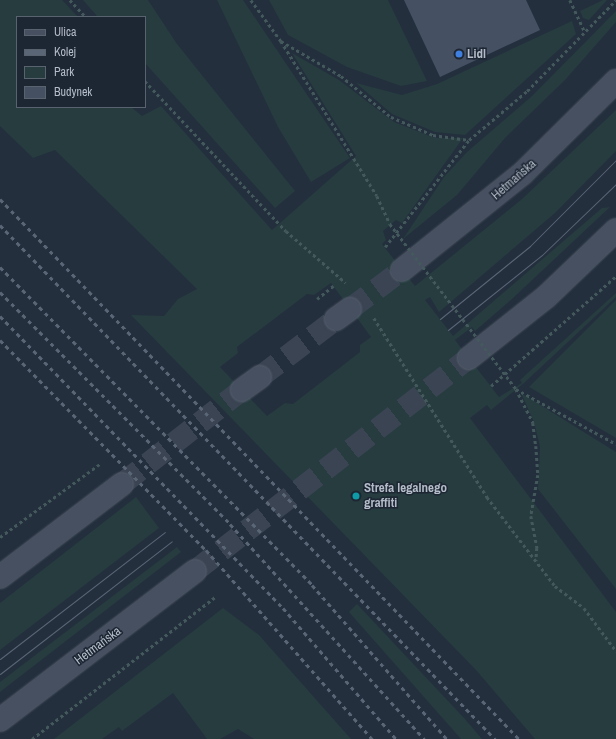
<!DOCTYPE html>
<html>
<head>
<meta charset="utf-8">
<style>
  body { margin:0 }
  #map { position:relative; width:616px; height:739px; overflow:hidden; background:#242f3e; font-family:"Archivo Narrow",sans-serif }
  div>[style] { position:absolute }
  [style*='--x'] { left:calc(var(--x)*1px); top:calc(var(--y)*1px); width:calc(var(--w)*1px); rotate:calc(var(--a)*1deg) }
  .green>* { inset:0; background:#263c3f }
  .building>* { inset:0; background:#455162 }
  .secondary-tunnel>* { height:22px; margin-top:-11px; transform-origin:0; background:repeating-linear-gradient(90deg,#3a4453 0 22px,transparent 0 33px) }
  .path>* { height:2.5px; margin-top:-1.25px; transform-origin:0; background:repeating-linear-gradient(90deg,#44595c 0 3px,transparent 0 6px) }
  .roads { filter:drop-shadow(0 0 1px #565f6c) drop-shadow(0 0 1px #565f6c) }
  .secondary>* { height:22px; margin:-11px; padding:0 11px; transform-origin:11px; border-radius:11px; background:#465061 }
  .tram>* { height:1px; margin:-0.5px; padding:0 0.5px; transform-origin:0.5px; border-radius:0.5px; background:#5a6575 }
  .rail>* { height:3px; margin-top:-1.5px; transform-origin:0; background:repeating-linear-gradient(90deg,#5a6575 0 4px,transparent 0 8px) }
  .path-bridge>* { height:2.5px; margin-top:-1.25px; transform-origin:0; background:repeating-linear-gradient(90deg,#44595c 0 3px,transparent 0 6px) }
  .dots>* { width:11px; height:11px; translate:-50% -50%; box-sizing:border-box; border:2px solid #1d2633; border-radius:50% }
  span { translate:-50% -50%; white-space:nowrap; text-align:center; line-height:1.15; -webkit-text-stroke:3px #1d2633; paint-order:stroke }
  .poi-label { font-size:13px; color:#b4bcc9; font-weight:700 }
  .left { translate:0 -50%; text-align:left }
  .street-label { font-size:13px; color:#b4bcc9 }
  .legend { position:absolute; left:16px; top:16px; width:130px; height:92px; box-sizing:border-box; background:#1d2633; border:1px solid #59626f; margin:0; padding:5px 7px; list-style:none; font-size:12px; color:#b4bcc9 }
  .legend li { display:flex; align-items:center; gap:8px; height:20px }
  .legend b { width:20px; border:1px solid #59626f }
</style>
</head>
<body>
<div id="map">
  <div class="green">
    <div style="clip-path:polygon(evenodd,0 0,62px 0,78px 17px,17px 17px,17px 107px,131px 107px,142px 116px,161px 106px,272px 230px,356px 156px,292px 53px,339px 80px,394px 122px,435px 138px,463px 138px,402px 223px,396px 220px,383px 231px,386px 240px,382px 244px,415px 286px,522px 199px,616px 110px,616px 151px,555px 213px,439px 312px,430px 297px,425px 300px,453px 336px,602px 208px,610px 207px,512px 299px,475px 331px,472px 327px,455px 340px,499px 397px,522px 383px,520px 380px,616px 293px,616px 297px,524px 383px,491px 410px,487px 405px,470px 418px,616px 612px,616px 739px,535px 739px,476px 670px,131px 315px,164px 316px,178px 299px,197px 289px,55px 150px,33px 158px,0 126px,0 0,331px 283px,371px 337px,360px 345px,360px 352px,293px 404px,285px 403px,267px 416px,220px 367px,238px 353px,237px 347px,307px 294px,314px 295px,331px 283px)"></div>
    <div style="clip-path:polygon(83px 0,148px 0,177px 44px,295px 191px,275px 208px,145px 63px,145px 17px,98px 17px)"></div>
    <div style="clip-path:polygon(217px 0,243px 0,350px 158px,311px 182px,278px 127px)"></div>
    <div style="clip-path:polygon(269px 0,388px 0,427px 81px,401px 86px,347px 67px,288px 35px)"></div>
    <div style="clip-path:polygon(603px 0,607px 0,589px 20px,583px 18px,580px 11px)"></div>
    <div style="clip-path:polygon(616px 11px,616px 22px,565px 80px,505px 138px,457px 195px,403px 239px,444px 177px,467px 152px,532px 96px)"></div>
    <div style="clip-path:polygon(572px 21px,576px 34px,465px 135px,435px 132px,392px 114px,356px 83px,402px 95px,437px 84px)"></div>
    <div style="clip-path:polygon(616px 300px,616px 438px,529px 387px)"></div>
    <div style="clip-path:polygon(521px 393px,616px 452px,616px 589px,538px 489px,540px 447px,534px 422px)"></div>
    <div style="clip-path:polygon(136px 497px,159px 528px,0 650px,0 603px)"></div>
    <div style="clip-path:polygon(177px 547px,181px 552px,0 692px,0 682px)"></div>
    <div style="clip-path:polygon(357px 604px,465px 719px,482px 739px,461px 739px,349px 612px)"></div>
    <div style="clip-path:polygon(223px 608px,259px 635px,351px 739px,254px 739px,238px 729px,220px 739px,207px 739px,173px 693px,122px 731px,119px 727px,102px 739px,54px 739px)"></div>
  </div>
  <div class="building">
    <div style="clip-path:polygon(404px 0,526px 0,540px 30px,440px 77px)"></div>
  </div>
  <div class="secondary-tunnel">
    <div style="--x:350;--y:309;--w:65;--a:-36.9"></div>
    <div style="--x:260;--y:377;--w:96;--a:-37.3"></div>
    <div style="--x:122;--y:484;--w:152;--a:-38.1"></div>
    <div style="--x:195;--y:571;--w:347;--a:-37.9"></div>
  </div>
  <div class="path">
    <div style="--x:70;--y:0;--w:23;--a:47"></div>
    <div style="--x:251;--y:0;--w:51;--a:53.8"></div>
    <div style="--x:281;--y:41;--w:69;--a:30.3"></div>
    <div style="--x:341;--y:76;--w:65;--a:39.4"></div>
    <div style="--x:391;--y:117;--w:46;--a:23.2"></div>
    <div style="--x:433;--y:135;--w:36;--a:8"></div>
    <div style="--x:570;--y:0;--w:35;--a:65"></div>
    <div style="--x:281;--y:41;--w:182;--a:58.2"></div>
    <div style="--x:377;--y:196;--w:31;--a:65"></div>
    <div style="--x:145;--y:81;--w:206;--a:46.8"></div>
    <div style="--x:286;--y:231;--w:79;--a:40.9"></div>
    <div style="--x:385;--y:247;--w:136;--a:-51.9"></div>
    <div style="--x:469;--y:140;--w:76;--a:-40.2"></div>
    <div style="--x:527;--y:91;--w:127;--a:-45.6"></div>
    <div style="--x:317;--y:299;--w:21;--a:-39"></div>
    <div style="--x:374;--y:318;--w:212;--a:57.7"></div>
    <div style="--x:487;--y:497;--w:112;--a:52.6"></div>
    <div style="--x:555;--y:586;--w:36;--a:37"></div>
    <div style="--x:584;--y:608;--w:54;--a:53.3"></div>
    <div style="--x:491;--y:386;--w:167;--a:-41.3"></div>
    <div style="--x:516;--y:389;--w:38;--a:63"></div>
    <div style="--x:533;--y:423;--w:23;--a:83"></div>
    <div style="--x:536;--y:446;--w:29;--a:86"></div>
    <div style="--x:538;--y:475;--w:42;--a:99.7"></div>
    <div style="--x:531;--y:516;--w:33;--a:79"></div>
    <div style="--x:537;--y:548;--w:13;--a:94"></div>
    <div style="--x:516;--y:389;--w:114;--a:28.8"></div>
    <div style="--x:0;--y:537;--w:125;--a:-36.2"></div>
    <div style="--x:32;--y:739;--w:232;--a:-37.8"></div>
  </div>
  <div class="roads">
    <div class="secondary">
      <div style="--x:402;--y:270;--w:155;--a:-38.7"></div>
      <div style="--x:523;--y:173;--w:131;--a:-44.7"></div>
      <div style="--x:336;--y:319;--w:17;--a:-36"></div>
      <div style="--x:469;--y:358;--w:98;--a:-38.4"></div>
      <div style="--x:546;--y:297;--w:97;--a:-43.7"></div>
      <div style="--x:242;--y:390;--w:22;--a:-36"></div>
      <div style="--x:0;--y:577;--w:153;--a:-37.3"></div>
      <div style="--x:0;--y:720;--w:245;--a:-37.4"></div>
    </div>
  </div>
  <div class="tram">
    <div style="--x:440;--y:319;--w:116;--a:-39"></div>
    <div style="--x:530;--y:246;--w:122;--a:-45"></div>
    <div style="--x:448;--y:330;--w:120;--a:-38.6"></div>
    <div style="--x:542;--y:255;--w:103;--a:-43.8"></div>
    <div style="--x:0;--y:659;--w:208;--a:-37.6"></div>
    <div style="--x:0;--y:674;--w:217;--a:-37.7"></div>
  </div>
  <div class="rail">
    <div style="--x:0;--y:199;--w:749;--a:46.14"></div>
    <div style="--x:0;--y:225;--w:714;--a:46.08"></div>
    <div style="--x:0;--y:267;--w:445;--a:45.5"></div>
    <div style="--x:312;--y:585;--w:205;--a:48.8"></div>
    <div style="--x:0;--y:292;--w:327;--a:45.2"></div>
    <div style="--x:230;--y:524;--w:290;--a:47.9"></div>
    <div style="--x:0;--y:316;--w:407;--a:45.9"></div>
    <div style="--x:283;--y:608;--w:173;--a:49.2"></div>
    <div style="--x:0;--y:340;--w:294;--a:45.6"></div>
    <div style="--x:206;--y:550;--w:252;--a:48.7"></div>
  </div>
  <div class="path-bridge">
    <div style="--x:390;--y:224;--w:208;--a:52.6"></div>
  </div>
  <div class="dots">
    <div style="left:459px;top:54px;background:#3f7fe0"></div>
    <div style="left:356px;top:496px;background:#0f9aa8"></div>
  </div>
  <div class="poi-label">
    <span class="left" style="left:467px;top:54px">Lidl</span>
    <span class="left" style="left:364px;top:496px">Strefa legalnego<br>graffiti</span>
  </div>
  <div class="street-label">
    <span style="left:514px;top:180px;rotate:-41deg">Hetmańska</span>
    <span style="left:98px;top:646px;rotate:-37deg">Hetmańska</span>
  </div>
  <ul class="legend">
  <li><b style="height:5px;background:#465061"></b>Ulica</li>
  <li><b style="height:5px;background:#5a6575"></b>Kolej</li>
  <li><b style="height:11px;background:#263c3f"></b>Park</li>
  <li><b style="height:11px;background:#455162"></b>Budynek</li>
  </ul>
</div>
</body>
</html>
